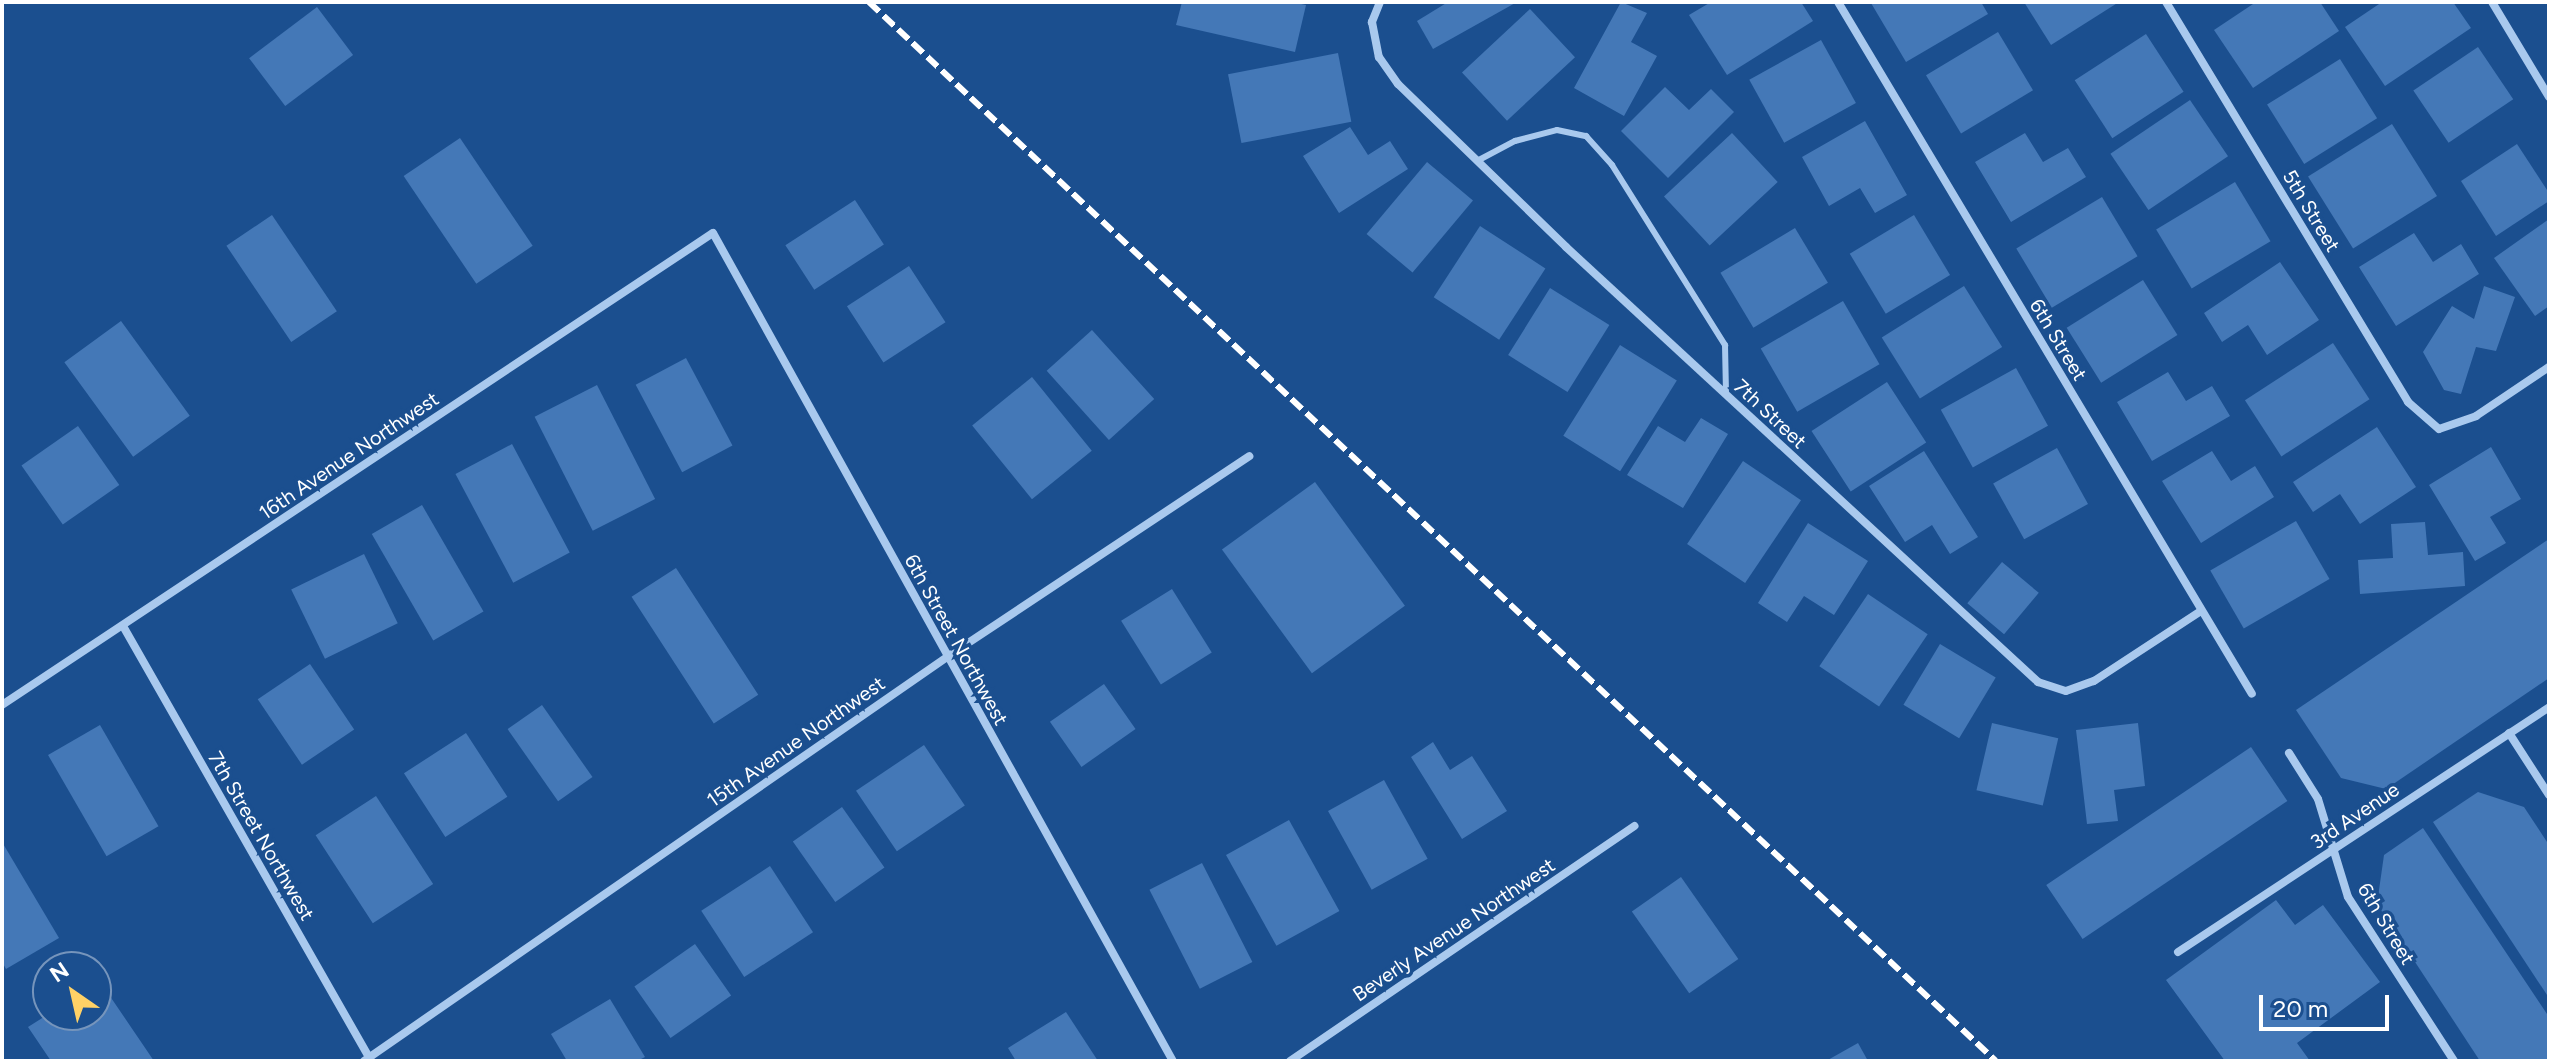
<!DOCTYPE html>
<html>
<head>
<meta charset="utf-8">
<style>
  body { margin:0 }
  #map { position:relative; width:2551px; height:1063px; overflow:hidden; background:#1b4f8f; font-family:Figtree,sans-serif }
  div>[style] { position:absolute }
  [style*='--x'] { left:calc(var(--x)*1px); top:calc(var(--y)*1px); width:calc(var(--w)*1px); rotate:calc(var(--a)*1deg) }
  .building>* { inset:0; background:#4478b7; transform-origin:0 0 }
  .service>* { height:6px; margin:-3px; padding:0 3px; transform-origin:3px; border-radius:3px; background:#a9c9ee }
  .minor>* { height:8px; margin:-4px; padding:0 4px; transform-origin:4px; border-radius:4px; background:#a9c9ee }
  .rail>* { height:6px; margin-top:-3px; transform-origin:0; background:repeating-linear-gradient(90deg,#fff 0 14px,transparent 0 20px) }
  span { translate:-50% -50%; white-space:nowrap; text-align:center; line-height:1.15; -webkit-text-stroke:7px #1b4f8f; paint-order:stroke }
  .street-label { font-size:20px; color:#fff }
  .frame { position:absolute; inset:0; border:4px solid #fff; pointer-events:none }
  .north { position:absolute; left:32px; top:951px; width:80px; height:80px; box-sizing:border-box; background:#1b4f8f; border:2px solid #7695bc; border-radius:50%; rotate:326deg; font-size:22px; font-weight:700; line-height:32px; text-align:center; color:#fff }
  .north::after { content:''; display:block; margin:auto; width:28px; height:36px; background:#ffd166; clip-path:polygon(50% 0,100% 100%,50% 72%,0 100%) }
  .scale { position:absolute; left:2259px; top:995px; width:130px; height:36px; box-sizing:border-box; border:4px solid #fff; border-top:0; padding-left:10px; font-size:24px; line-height:28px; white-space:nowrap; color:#fff; -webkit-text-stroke:6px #1b4f8f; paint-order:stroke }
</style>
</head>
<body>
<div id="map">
  <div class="building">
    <div style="clip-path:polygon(1182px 2px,1292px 2px,1306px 5px,1295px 52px,1176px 25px)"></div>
    <div style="clip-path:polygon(1517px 2px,1433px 49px,1417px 21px,1448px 2px)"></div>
    <div style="clip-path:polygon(1621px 2px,1647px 13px,1631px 42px,1657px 56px,1624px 116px,1574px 88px)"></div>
    <div style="clip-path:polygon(1711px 2px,1801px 2px,1813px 21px,1727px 75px,1689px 15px)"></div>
    <div style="clip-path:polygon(1981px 2px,1988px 14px,1906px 62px,1871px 3px)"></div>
    <div style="clip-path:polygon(2024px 2px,2119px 2px,2051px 45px)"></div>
    <div style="clip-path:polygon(2256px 2px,2320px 2px,2339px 31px,2253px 88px,2214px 30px)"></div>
    <div style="clip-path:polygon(2382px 2px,2453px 2px,2471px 28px,2385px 86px,2345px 27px)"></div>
    <div style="left:317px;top:7px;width:60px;height:85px;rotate:53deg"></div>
    <div style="left:1530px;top:9px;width:66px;height:93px;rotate:47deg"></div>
    <div style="left:1998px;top:32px;width:68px;height:84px;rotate:59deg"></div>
    <div style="left:2146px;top:34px;width:69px;height:85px;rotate:57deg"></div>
    <div style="left:1821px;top:40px;width:72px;height:82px;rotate:61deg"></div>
    <div style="left:2478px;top:47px;width:63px;height:78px;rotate:56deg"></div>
    <div style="left:1338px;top:53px;width:70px;height:112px;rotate:79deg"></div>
    <div style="left:2340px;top:59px;width:70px;height:86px;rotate:58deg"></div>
    <div style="clip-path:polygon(1665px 87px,1689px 110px,1711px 89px,1734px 112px,1668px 178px,1621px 131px)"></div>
    <div style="left:2190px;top:100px;width:68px;height:96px;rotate:56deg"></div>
    <div style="clip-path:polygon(1865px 121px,1907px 195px,1875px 213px,1860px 188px,1829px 206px,1802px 157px)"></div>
    <div style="left:2392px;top:124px;width:85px;height:99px;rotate:58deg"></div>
    <div style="clip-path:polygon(1350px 127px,1368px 155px,1390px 141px,1408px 169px,1339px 213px,1303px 156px)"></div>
    <div style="left:1732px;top:133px;width:67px;height:93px;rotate:47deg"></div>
    <div style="clip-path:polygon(2025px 133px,2043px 162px,2068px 148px,2086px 177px,2011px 222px,1975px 162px)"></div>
    <div style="left:460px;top:138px;width:130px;height:68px;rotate:56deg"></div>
    <div style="clip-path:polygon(2517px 144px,2549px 193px,2549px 201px,2496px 236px,2461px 181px)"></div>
    <div style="left:1427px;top:162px;width:60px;height:94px;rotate:40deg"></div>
    <div style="left:2235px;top:182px;width:69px;height:92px;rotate:59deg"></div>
    <div style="left:2102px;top:197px;width:69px;height:100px;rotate:59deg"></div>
    <div style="left:855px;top:200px;width:53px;height:83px;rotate:57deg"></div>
    <div style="left:272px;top:215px;width:116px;height:55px;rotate:56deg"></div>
    <div style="left:1914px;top:215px;width:70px;height:75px;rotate:59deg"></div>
    <div style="clip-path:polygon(2549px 219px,2549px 306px,2535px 316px,2494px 258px)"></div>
    <div style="left:1480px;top:226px;width:78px;height:85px;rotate:33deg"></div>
    <div style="left:1795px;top:228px;width:64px;height:87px;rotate:59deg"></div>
    <div style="clip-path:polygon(2414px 233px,2433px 262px,2461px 244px,2479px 274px,2396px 326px,2359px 267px)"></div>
    <div style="clip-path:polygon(2280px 262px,2319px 320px,2267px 355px,2248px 325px,2222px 342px,2204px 313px)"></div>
    <div style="left:909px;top:266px;width:67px;height:74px;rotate:57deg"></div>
    <div style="left:2143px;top:280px;width:65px;height:90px;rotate:58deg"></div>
    <div style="left:1964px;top:286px;width:72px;height:97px;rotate:58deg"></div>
    <div style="clip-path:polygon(2484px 286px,2515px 297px,2496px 351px,2476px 347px,2461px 394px,2444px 390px,2423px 352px,2452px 306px,2474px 319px)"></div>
    <div style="left:1550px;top:288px;width:70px;height:79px;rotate:32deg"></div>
    <div style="left:1843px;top:301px;width:73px;height:95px;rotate:60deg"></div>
    <div style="left:121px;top:321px;width:117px;height:70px;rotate:54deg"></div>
    <div style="left:1092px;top:330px;width:93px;height:61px;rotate:48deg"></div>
    <div style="left:2333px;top:343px;width:67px;height:105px;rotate:57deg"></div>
    <div style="left:1620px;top:345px;width:67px;height:107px;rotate:32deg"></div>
    <div style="left:686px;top:358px;width:99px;height:57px;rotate:62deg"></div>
    <div style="left:2016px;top:368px;width:66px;height:86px;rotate:61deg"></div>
    <div style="clip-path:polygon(2168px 372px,2186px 401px,2212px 386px,2230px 416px,2152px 461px,2117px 402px)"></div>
    <div style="left:1032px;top:377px;width:95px;height:77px;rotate:51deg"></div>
    <div style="left:1887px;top:382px;width:72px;height:90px;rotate:57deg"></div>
    <div style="left:597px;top:385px;width:128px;height:70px;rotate:63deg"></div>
    <div style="clip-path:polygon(1701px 418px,1728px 434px,1683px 508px,1627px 475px,1658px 426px,1685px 442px)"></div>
    <div style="left:78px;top:426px;width:72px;height:69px;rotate:55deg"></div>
    <div style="clip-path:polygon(2377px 427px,2416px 487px,2360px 524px,2340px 494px,2313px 512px,2293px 482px)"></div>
    <div style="left:512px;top:444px;width:123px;height:64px;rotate:62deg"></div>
    <div style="clip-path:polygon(2491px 447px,2521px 499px,2490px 517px,2506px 543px,2475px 561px,2429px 485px)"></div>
    <div style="left:2057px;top:448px;width:64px;height:73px;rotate:61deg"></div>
    <div style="clip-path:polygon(1924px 451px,1978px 537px,1950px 554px,1932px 525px,1905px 542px,1869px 486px)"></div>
    <div style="clip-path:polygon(2212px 451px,2231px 481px,2255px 466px,2274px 497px,2201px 543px,2162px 481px)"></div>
    <div style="left:1743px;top:461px;width:70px;height:100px;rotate:34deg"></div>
    <div style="left:1315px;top:482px;width:153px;height:115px;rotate:54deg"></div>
    <div style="left:422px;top:505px;width:123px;height:58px;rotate:60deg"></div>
    <div style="left:2296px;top:521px;width:67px;height:99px;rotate:60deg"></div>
    <div style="clip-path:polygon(2425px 522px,2428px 555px,2463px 552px,2465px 586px,2360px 594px,2358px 560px,2393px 558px,2391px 524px)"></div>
    <div style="clip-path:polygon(1808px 523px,1868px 561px,1834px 615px,1804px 596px,1787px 622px,1758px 603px)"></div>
    <div style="clip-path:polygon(2549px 539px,2549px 678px,2386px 789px,2341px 778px,2296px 710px)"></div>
    <div style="left:364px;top:554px;width:77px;height:81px;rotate:64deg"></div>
    <div style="left:2002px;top:562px;width:48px;height:54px;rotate:40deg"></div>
    <div style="left:676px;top:568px;width:151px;height:53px;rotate:57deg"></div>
    <div style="left:1172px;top:589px;width:75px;height:60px;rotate:58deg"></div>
    <div style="left:1868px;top:594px;width:72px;height:87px;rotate:34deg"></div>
    <div style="left:1940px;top:644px;width:65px;height:71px;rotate:31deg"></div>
    <div style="left:310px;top:664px;width:79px;height:63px;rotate:56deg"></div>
    <div style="left:1104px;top:684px;width:55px;height:66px;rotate:55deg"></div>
    <div style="left:542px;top:705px;width:88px;height:42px;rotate:55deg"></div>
    <div style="left:1992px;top:723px;width:68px;height:69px;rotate:13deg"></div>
    <div style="clip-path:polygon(2138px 723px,2145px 786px,2114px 790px,2118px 821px,2087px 824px,2076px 730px)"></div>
    <div style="left:100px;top:725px;width:117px;height:60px;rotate:60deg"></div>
    <div style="left:466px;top:733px;width:76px;height:74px;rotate:57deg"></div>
    <div style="clip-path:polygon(1433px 742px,1450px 770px,1472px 756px,1507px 811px,1462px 839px,1411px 757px)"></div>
    <div style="left:924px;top:745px;width:73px;height:82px;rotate:56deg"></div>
    <div style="left:2251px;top:747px;width:65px;height:247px;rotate:56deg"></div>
    <div style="left:1384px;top:780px;width:90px;height:64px;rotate:61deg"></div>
    <div style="clip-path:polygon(2478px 792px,2524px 807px,2549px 845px,2549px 998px,2433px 822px)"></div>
    <div style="left:376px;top:796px;width:105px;height:72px;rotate:57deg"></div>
    <div style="left:842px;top:807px;width:74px;height:60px;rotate:55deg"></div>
    <div style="left:1289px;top:820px;width:104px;height:72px;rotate:61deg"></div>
    <div style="clip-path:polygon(2423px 828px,2549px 1017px,2549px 1061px,2480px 1061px,2377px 904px,2384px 855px)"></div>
    <div style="clip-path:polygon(2px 842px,59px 938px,6px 969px,2px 962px)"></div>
    <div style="left:1202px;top:863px;width:111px;height:59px;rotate:63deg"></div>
    <div style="left:770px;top:866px;width:79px;height:82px;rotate:57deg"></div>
    <div style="left:1681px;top:877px;width:100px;height:60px;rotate:55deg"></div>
    <div style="clip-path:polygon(2276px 900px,2295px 925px,2323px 905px,2380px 982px,2297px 1043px,2310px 1061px,2225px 1061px,2166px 980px)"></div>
    <div style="left:695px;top:944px;width:63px;height:74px;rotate:55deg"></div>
    <div style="clip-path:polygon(99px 980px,154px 1061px,51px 1061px,28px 1027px,47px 1015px,96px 1015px)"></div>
    <div style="clip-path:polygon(610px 999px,645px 1057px,637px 1061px,567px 1061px,551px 1034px)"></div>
    <div style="clip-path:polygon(1066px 1012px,1098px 1061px,1016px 1061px,1008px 1048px)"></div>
    <div style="clip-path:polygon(1858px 1043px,1868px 1061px,1826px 1061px)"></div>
  </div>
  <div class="service">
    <div style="--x:1477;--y:161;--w:43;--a:-27.8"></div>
    <div style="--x:1515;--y:141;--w:43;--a:-14.7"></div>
    <div style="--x:1557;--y:130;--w:30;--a:12"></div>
    <div style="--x:1586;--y:136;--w:39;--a:48"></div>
    <div style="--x:1612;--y:165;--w:213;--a:57.9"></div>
    <div style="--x:1725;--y:345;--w:49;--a:88.8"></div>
  </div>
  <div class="minor">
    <div style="--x:1380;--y:2;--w:22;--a:112"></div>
    <div style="--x:1372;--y:22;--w:36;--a:79"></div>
    <div style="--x:1379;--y:57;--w:33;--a:55"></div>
    <div style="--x:1398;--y:84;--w:234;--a:44.1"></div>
    <div style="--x:1566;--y:247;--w:642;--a:42.66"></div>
    <div style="--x:2038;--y:682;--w:29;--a:18"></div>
    <div style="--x:2066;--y:691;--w:30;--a:-20"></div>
    <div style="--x:2094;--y:681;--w:128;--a:-33.2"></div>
    <div style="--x:1838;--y:2;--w:806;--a:59.11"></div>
    <div style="--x:2166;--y:2;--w:468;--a:58.8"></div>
    <div style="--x:2408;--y:402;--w:41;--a:41.1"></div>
    <div style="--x:2439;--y:429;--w:39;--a:-19"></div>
    <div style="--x:2476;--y:416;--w:88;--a:-33.9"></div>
    <div style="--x:2492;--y:2;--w:111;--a:59"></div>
    <div style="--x:123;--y:626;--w:500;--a:60.3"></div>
    <div style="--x:2;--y:705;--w:853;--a:-33.58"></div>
    <div style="--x:713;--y:233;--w:947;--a:60.95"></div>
    <div style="--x:2509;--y:733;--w:74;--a:57.2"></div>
    <div style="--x:2289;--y:753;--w:54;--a:57.8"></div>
    <div style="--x:2318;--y:799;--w:102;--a:73"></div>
    <div style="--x:2348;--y:897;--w:195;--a:57.1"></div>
    <div style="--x:2178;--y:952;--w:445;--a:-33.4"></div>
    <div style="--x:364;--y:1061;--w:709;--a:-34.72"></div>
    <div style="--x:947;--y:657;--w:363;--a:-33.6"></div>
    <div style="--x:1290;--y:1061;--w:417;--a:-34.3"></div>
  </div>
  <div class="rail">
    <div style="--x:869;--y:2;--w:1546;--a:43.22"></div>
  </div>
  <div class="street-label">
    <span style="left:2311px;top:211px;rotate:59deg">5th Street</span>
    <span style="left:2058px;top:340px;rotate:59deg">6th Street</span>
    <span style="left:1770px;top:414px;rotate:43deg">7th Street</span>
    <span style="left:349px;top:456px;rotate:-34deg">16th Avenue Northwest</span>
    <span style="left:956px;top:640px;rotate:61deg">6th Street Northwest</span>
    <span style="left:796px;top:742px;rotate:-35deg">15th Avenue Northwest</span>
    <span style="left:2355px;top:816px;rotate:-34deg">3rd Avenue</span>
    <span style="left:261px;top:836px;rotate:60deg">7th Street Northwest</span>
    <span style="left:2386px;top:924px;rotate:59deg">6th Street</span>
    <span style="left:1454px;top:930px;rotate:-34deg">Beverly Avenue Northwest</span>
  </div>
  <div class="frame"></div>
  <div class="north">N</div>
  <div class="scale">20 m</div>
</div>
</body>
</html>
